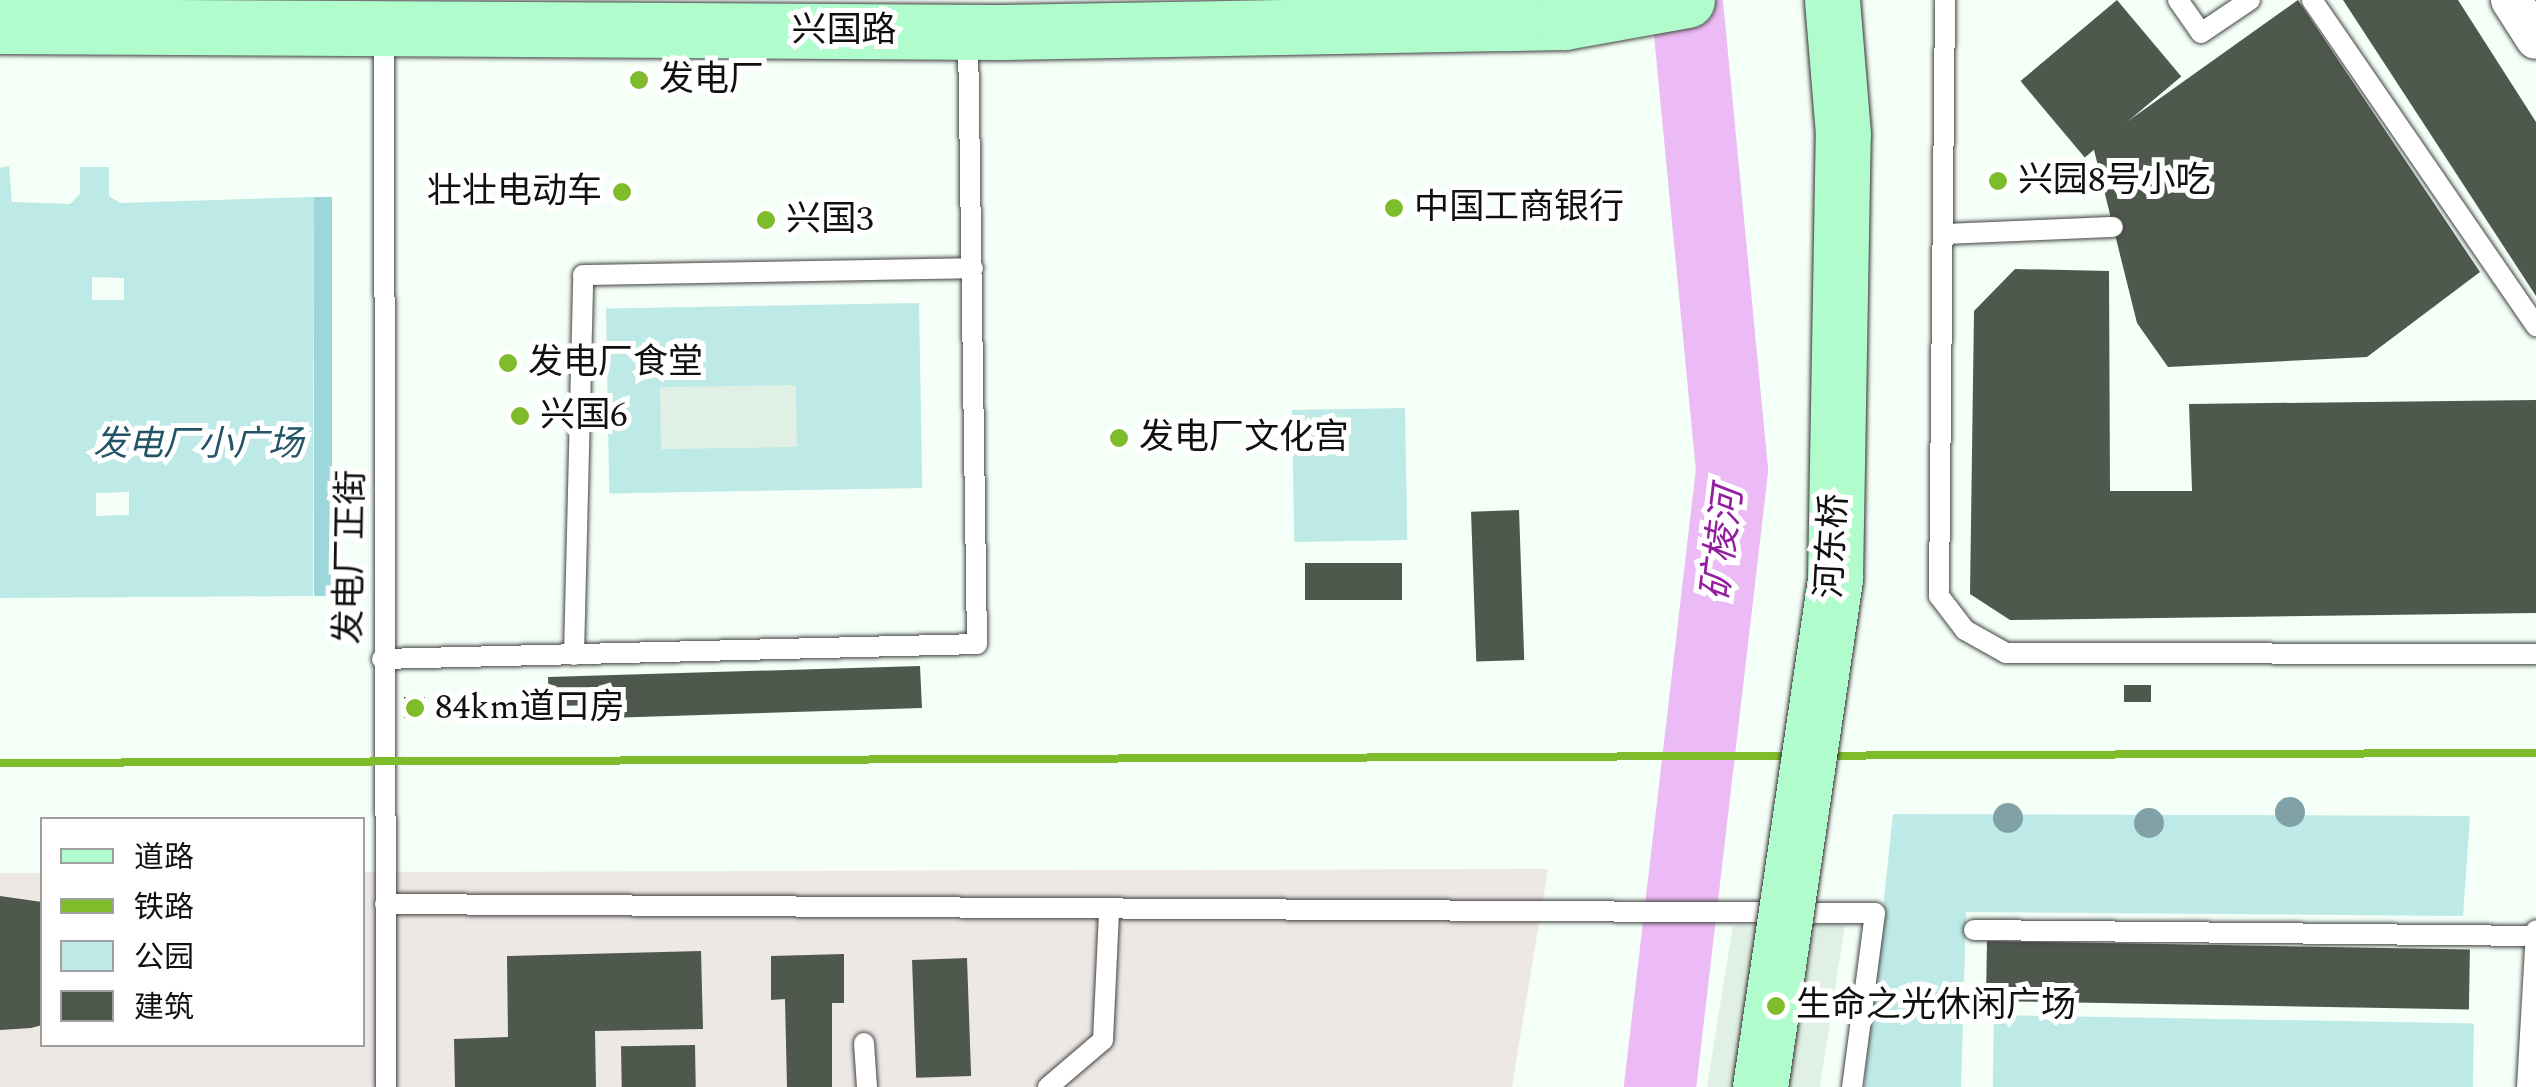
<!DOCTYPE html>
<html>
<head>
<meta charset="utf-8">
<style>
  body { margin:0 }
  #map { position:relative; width:2536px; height:1087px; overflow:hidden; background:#f3fff7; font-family:Spectral,"Noto Sans SC",serif }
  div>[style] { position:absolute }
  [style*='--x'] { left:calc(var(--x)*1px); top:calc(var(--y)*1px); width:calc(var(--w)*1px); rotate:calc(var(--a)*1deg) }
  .industrial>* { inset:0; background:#eee8e5 }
  .green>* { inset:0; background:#bde9e7; transform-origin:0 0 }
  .forest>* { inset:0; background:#9dd7d9; transform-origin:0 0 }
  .plaza>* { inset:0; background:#e1f0e4; transform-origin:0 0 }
  .river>* { height:72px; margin:-36px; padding:0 36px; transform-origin:36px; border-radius:36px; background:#ecbaf4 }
  .building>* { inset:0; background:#4e584d; transform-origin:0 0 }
  .roads { filter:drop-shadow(0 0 2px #434343) drop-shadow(0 0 2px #434343) }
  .service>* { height:20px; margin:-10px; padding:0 10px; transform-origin:10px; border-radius:10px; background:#fff }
  .minor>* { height:40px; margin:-20px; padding:0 20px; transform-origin:20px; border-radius:20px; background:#fff }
  .secondary>* { height:55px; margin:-27.5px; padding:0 27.5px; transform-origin:27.5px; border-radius:27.5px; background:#b1fccd }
  .rail>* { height:8px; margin:-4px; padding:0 4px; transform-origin:4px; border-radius:4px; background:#7ebc2c }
  .bridges { filter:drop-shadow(0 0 2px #323232) drop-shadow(0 0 2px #323232) }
  .secondary-bridge>* { height:55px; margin:-27.5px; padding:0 27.5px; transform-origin:27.5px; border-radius:27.5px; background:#b1fccd }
  .trees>* { width:30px; height:30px; margin:-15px; border-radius:50%; background:#80a1a7 }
  .dots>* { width:28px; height:28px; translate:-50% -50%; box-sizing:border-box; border:5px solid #fff; border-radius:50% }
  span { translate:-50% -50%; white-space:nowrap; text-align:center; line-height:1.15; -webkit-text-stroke:10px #fff; paint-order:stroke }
  .street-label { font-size:35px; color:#101010 }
  .poi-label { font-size:35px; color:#101010 }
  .left { translate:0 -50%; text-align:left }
  .right { translate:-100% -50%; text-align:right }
  .park-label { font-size:35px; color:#225466; font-style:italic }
  .water-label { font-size:38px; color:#931d9e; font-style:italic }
  .legend { position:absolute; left:40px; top:817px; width:325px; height:230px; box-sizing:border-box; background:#fff; border:2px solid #9f9f9f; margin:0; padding:12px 18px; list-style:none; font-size:30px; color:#101010 }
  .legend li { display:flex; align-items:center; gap:20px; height:50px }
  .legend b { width:50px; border:2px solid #9f9f9f }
</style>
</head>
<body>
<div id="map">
  <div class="industrial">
    <div style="clip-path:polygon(1548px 869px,1512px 1087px,0 1087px,0 873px,42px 873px,42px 1044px,362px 1044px,363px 872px)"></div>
  </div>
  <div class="green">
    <div style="clip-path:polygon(evenodd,9px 166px,12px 202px,70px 204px,80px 194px,80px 167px,109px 167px,109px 196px,120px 203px,314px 197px,313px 596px,0 598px,0 168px,9px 166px,92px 277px,124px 278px,124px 300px,92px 300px,92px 277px,9px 166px,129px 492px,129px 515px,96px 516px,96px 493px,129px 492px)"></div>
    <div style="left:919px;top:303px;width:185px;height:313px;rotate:89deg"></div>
    <div style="left:1405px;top:408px;width:132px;height:113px;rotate:89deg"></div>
    <div style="clip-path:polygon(1893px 814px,2470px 816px,2463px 916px,1966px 912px,1961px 1087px,1864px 1087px)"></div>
    <div style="left:1994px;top:1015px;width:480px;height:72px;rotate:1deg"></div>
  </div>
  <div class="forest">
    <div style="left:314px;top:197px;width:18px;height:399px"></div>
  </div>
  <div class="plaza">
    <div style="left:796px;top:385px;width:62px;height:136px;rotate:89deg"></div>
    <div style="clip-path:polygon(1733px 925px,1845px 925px,1820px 1087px,1707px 1087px)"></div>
  </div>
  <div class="river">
    <div style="--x:1660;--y:1087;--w:621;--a:-83.34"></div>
    <div style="--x:1732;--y:470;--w:472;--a:-95.5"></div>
  </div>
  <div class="building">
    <div style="left:2117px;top:0;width:100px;height:126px;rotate:50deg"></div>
    <div style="clip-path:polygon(2298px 0,2480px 272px,2367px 357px,2168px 367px,2137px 323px,2093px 146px)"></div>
    <div style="clip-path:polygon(2343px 0,2458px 0,2536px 122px,2536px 296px)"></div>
    <div style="clip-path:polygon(2015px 269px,2109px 271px,2110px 491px,2192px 491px,2189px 404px,2536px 400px,2536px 613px,2010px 620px,1970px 594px,1974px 311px)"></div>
    <div style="left:1519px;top:510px;width:150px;height:48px;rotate:88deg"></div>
    <div style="left:1402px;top:563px;width:37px;height:97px;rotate:90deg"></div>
    <div style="clip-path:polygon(920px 666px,922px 708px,607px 718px,607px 705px,549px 706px,548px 677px)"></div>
    <div style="left:2124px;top:685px;width:27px;height:17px"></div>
    <div style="left:425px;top:697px;width:21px;height:21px;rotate:90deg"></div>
    <div style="clip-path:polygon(0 896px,42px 902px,42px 1025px,31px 1028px,0 1030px)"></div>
    <div style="left:1987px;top:941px;width:483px;height:60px;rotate:1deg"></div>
    <div style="clip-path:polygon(701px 951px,703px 1029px,595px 1031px,596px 1087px,455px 1087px,454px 1039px,508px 1037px,507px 956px)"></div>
    <div style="clip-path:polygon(844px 954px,844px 1003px,832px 1003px,832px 1087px,787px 1087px,785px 999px,771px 1000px,771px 956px)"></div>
    <div style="left:967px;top:958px;width:118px;height:55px;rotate:88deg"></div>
    <div style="left:695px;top:1045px;width:42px;height:74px;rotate:89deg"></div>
  </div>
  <div class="roads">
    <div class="service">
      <div style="--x:1945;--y:0;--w:596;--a:90.58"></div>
      <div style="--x:1939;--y:596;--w:43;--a:52.6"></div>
      <div style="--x:1965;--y:630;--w:47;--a:29.3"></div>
      <div style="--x:2006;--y:653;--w:530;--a:0.11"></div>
      <div style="--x:2178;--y:0;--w:40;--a:55.1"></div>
      <div style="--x:2201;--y:33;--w:59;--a:-34"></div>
      <div style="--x:2312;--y:0;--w:396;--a:55.5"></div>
      <div style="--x:384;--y:30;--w:1057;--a:89.89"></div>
      <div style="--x:1943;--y:234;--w:170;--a:-2.4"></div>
      <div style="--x:574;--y:655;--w:380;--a:-88.6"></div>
      <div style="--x:583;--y:275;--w:390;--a:-1"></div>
      <div style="--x:382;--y:659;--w:595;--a:-1.44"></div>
      <div style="--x:977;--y:644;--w:608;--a:-90.85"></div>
      <div style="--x:385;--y:904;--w:1490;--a:0.35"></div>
      <div style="--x:1875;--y:913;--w:176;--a:97.5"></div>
      <div style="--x:1974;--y:930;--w:562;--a:0.61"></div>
      <div style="--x:864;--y:1043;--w:44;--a:86.1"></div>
      <div style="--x:1048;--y:1087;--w:72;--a:-40.5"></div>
      <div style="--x:1103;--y:1040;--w:129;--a:-87.3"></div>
      <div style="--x:2527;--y:1087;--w:157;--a:-86.7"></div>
    </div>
    <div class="minor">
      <div style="--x:2511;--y:0;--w:46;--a:57.3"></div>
    </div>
    <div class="secondary">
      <div style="--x:0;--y:26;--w:1003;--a:0.34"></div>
      <div style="--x:1003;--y:32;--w:561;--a:-1.02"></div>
      <div style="--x:1564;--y:22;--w:125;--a:-10.1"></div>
    </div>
  </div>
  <div class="rail">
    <div style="--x:0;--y:763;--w:2536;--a:-0.23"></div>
  </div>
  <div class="bridges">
    <div class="secondary-bridge">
      <div style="--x:1760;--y:1087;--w:514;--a:-81.6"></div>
      <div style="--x:1835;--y:579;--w:445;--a:-89"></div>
      <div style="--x:1843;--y:134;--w:134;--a:-94.7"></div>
    </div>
  </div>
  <div class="trees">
    <div style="left:2290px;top:812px"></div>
    <div style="left:2008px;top:818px"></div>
    <div style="left:2149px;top:823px"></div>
  </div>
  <div class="dots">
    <div style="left:639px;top:80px;background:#7ebc2c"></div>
    <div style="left:1998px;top:181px;background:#7ebc2c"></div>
    <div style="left:622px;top:192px;background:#7ebc2c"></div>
    <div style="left:1394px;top:208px;background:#7ebc2c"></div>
    <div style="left:766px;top:220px;background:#7ebc2c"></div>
    <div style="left:508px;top:363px;background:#7ebc2c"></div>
    <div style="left:520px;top:416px;background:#7ebc2c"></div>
    <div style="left:1119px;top:438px;background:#7ebc2c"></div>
    <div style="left:415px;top:708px;background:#7ebc2c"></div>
    <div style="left:1776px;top:1006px;background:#7ebc2c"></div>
  </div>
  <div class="street-label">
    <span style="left:844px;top:31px">兴国路</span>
    <span style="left:1833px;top:546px;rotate:-87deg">河东桥</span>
    <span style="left:351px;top:557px;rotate:-89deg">发电厂正街</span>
  </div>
  <div class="poi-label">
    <span class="left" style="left:659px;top:80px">发电厂</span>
    <span class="left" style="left:2018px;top:181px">兴园8号小吃</span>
    <span class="right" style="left:602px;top:192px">壮壮电动车</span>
    <span class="left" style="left:1414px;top:208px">中国工商银行</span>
    <span class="left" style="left:786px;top:220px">兴国3</span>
    <span class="left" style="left:528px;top:363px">发电厂食堂</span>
    <span class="left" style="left:540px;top:416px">兴国6</span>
    <span class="left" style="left:1139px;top:438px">发电厂文化宫</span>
    <span class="left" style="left:435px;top:708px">84km道口房</span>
    <span class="left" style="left:1796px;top:1006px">生命之光休闲广场</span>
  </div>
  <div class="park-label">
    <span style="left:198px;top:445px">发电厂小广场</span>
  </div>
  <div class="water-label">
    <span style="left:1724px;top:544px;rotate:-83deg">矿棱河</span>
  </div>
  <ul class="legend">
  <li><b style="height:12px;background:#b1fccd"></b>道路</li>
  <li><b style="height:12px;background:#7ebc2c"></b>铁路</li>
  <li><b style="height:28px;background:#bde9e7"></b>公园</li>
  <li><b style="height:28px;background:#4e584d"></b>建筑</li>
  </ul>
</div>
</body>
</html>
